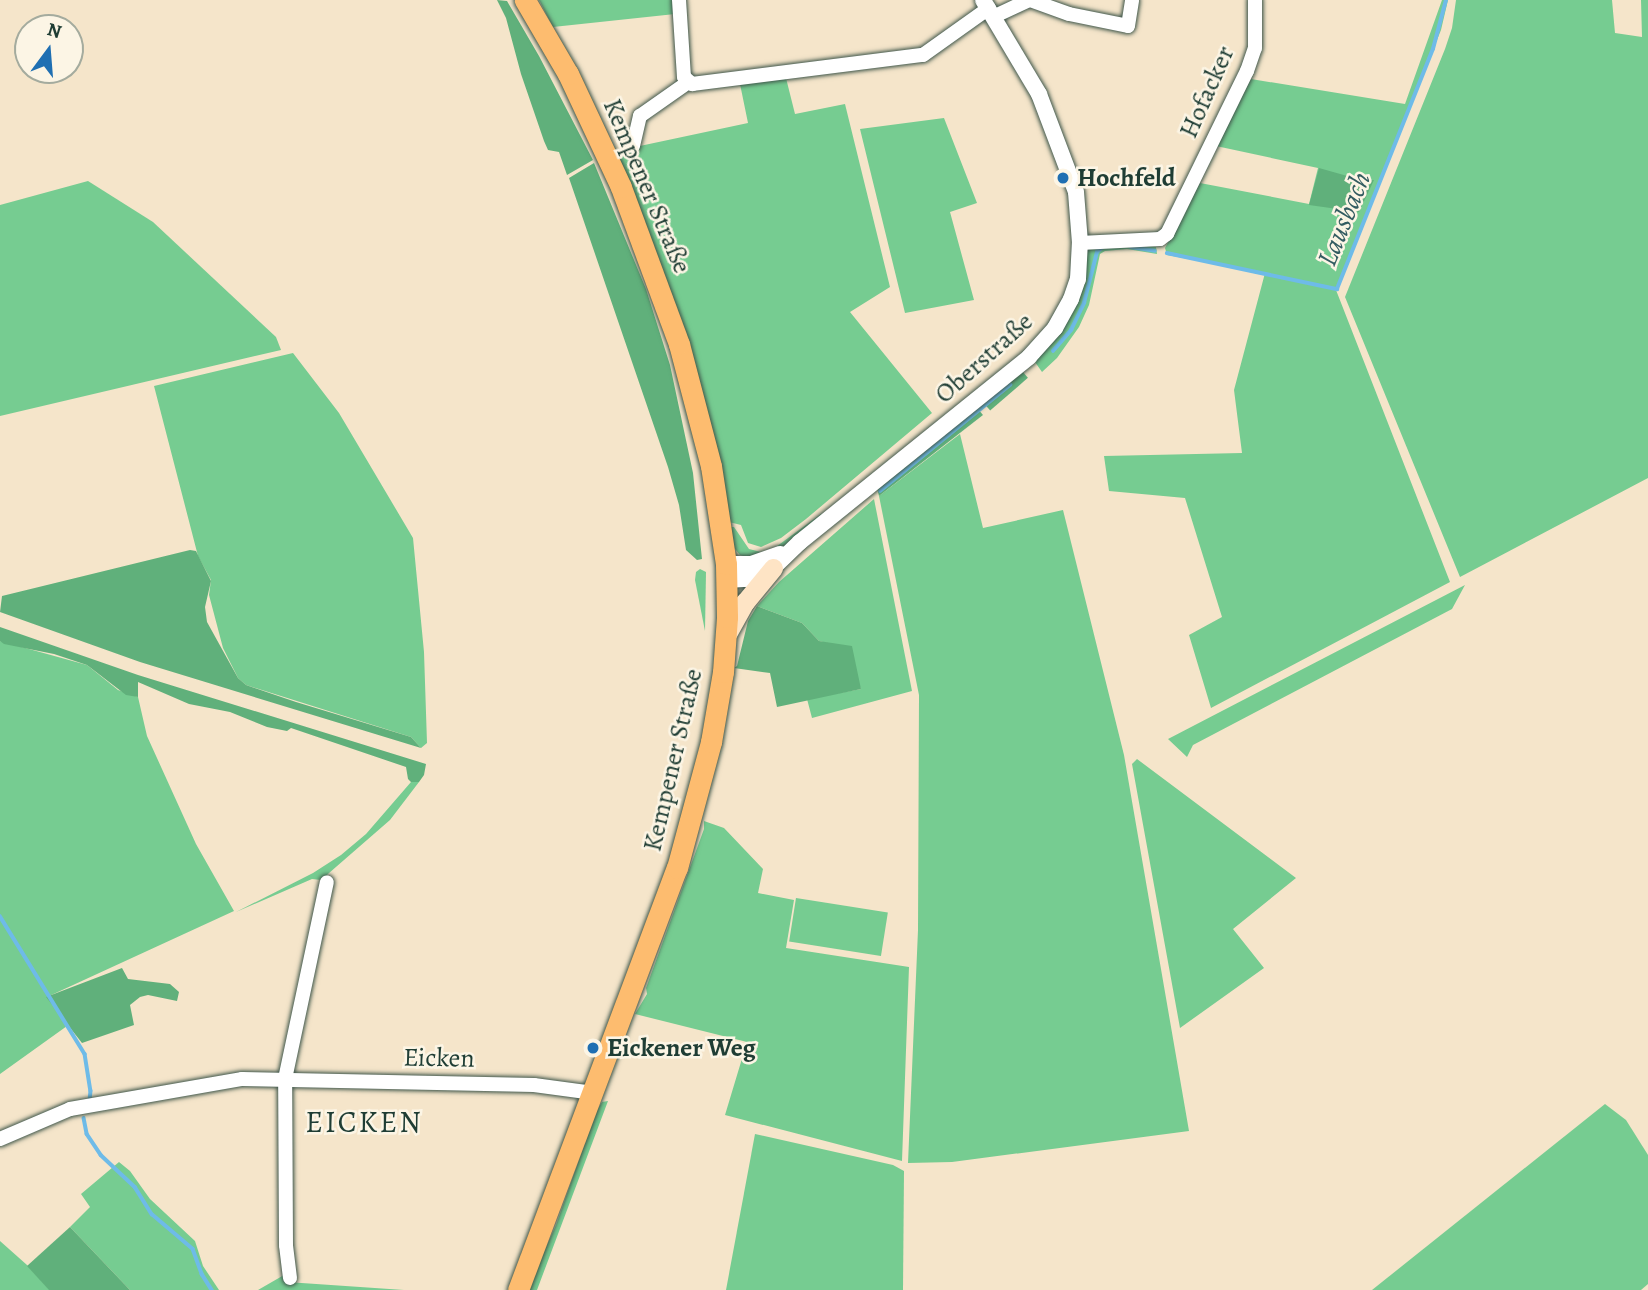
<!DOCTYPE html>
<html>
<head>
<meta charset="utf-8">
<style>
  body { margin:0 }
  #map { position:relative; width:1648px; height:1290px; overflow:hidden; background:#f5e5ca; font-family:Alegreya,serif }
  div>[style] { position:absolute }
  [style*='--x'] { left:calc(var(--x)*1px); top:calc(var(--y)*1px); width:calc(var(--w)*1px); rotate:calc(var(--a)*1deg) }
  .green>* { inset:0; background:#76cc91; transform-origin:0 0 }
  .forest>* { inset:0; background:#60b07b; transform-origin:0 0 }
  .stream>* { height:3.5px; margin:-1.75px; padding:0 1.75px; transform-origin:1.75px; border-radius:1.75px; background:#6ebbe8 }
  .roads { filter:drop-shadow(0 0 2px #3f564a) drop-shadow(0 0 2px #3f564a) }
  .minor>* { height:14px; margin:-7px; padding:0 7px; transform-origin:7px; border-radius:7px; background:#fff }
  .tertiary>* { height:16px; margin:-8px; padding:0 8px; transform-origin:8px; border-radius:8px; background:#fff }
  .secondary>* { height:19px; margin:-9.5px; padding:0 9.5px; transform-origin:9.5px; border-radius:9.5px; background:#fee4c5 }
  .primary>* { height:21px; margin:-10.5px; padding:0 10.5px; transform-origin:10.5px; border-radius:10.5px; background:#fdbc6f }
  .dots>* { width:19px; height:19px; translate:-50% -50%; box-sizing:border-box; border:4px solid #fcf5e5; border-radius:50% }
  span { translate:-50% -50%; white-space:nowrap; text-align:center; line-height:1.15; -webkit-text-stroke:5px #fcf5e5; paint-order:stroke }
  .street-label { font-size:26px; color:#1f3d34 }
  .poi-label { font-size:26px; color:#1f3d34; font-weight:700 }
  .left { translate:0 -50%; text-align:left }
  .water-label { font-size:28px; color:#335c61; font-style:italic }
  .quarter-label { font-size:30px; color:#1f3d34; letter-spacing:2px }
  .north { position:absolute; left:14px; top:14px; width:70px; height:70px; box-sizing:border-box; background:#fcf5e5; border:2px solid #a4ab9e; border-radius:50%; rotate:16deg; font-size:19px; font-weight:700; line-height:28px; text-align:center; color:#1f3d34 }
  .north::after { content:''; display:block; margin:auto; width:24px; height:32px; background:#1f6fb2; clip-path:polygon(50% 0,100% 100%,50% 72%,0 100%) }
</style>
</head>
<body>
<div id="map">
  <div class="green">
    <div style="clip-path:polygon(539px 0,674px 0,675px 14px,553px 27px)"></div>
    <div style="clip-path:polygon(1442px 0,1448px 0,1441px 30px,1336px 290px,1450px 582px,1211px 708px,1189px 635px,1222px 617px,1185px 498px,1109px 491px,1104px 456px,1242px 453px,1234px 390px,1265px 273px,1167px 255px,1165px 248px,1200px 183px,1309px 204px,1318px 168px,1216px 146px,1251px 79px,1405px 104px)"></div>
    <div style="clip-path:polygon(1456px 0,1612px 0,1615px 33px,1642px 37px,1641px 0,1648px 0,1648px 478px,1460px 577px,1345px 297px,1445px 49px,1452px 28px)"></div>
    <div style="clip-path:polygon(786px 78px,795px 114px,845px 104px,890px 287px,850px 312px,932px 413px,806px 519px,781px 538px,761px 547px,748px 543px,741px 525px,729px 522px,720px 462px,613px 155px,621px 150px,748px 123px,740px 84px)"></div>
    <div style="clip-path:polygon(944px 118px,977px 203px,950px 212px,974px 300px,905px 313px,860px 129px)"></div>
    <div style="clip-path:polygon(88px 181px,153px 222px,276px 337px,281px 350px,0 416px,0 205px)"></div>
    <div style="clip-path:polygon(1132px 243px,1156px 247px,1157px 254px,1127px 249px,1105px 251px,1100px 254px,1089px 305px,1079px 327px,1057px 358px,1042px 372px,1035px 362px,1087px 251px,1091px 247px)"></div>
    <div style="clip-path:polygon(293px 353px,339px 413px,413px 538px,424px 652px,427px 743px,421px 748px,411px 737px,246px 685px,238px 678px,223px 648px,209px 595px,211px 580px,198px 556px,154px 386px)"></div>
    <div style="clip-path:polygon(960px 434px,983px 528px,1063px 510px,1124px 755px,1189px 1131px,952px 1162px,908px 1163px,918px 930px,919px 695px,879px 496px)"></div>
    <div style="clip-path:polygon(874px 499px,912px 691px,812px 718px,807px 699px,861px 689px,839px 646px,819px 641px,802px 623px,757px 606px,779px 582px)"></div>
    <div style="clip-path:polygon(821px 514px,824px 515px,780px 550px,749px 558px,740px 555px,731px 544px,728px 527px,734px 527px,749px 549px,761px 552px,773px 549px)"></div>
    <div style="clip-path:polygon(700px 569px,706px 572px,705px 631px,695px 580px,696px 572px)"></div>
    <div style="clip-path:polygon(1465px 585px,1452px 609px,1193px 745px,1187px 757px,1168px 739px)"></div>
    <div style="clip-path:polygon(0 641px,87px 665px,118px 690px,138px 697px,147px 736px,196px 844px,234px 911px,47px 997px,67px 1026px,0 1074px)"></div>
    <div style="clip-path:polygon(1137px 759px,1296px 878px,1233px 929px,1264px 968px,1180px 1028px,1132px 764px)"></div>
    <div style="clip-path:polygon(411px 782px,419px 782px,390px 820px,321px 880px,312px 879px,236px 912px,313px 873px,341px 855px,366px 834px)"></div>
    <div style="clip-path:polygon(704px 821px,724px 828px,763px 869px,758px 893px,794px 900px,786px 948px,909px 967px,902px 1161px,725px 1115px,747px 1042px,635px 1014px,647px 994px,646px 988px,704px 829px)"></div>
    <div style="left:796px;top:898px;width:93px;height:44px;rotate:9deg"></div>
    <div style="clip-path:polygon(608px 1101px,537px 1290px,527px 1290px,556px 1225px,596px 1112px,602px 1102px)"></div>
    <div style="clip-path:polygon(1605px 1104px,1626px 1120px,1648px 1155px,1648px 1284px,1641px 1290px,1372px 1290px)"></div>
    <div style="clip-path:polygon(755px 1134px,893px 1165px,904px 1171px,903px 1290px,726px 1290px)"></div>
    <div style="clip-path:polygon(119px 1162px,130px 1171px,150px 1199px,195px 1241px,203px 1266px,219px 1290px,130px 1290px,70px 1227px,90px 1207px,81px 1194px)"></div>
    <div style="clip-path:polygon(0 1241px,27px 1265px,50px 1290px,0 1290px)"></div>
    <div style="clip-path:polygon(284px 1275px,287px 1282px,404px 1290px,258px 1290px)"></div>
  </div>
  <div class="forest">
    <div style="clip-path:polygon(497px 0,507px 1px,539px 56px,593px 160px,567px 175px,559px 152px,548px 150px,544px 141px,521px 74px,506px 18px)"></div>
    <div style="clip-path:polygon(594px 163px,646px 289px,670px 365px,693px 473px,702px 559px,697px 560px,686px 550px,679px 505px,668px 467px,569px 178px)"></div>
    <div style="clip-path:polygon(1319px 168px,1365px 181px,1374px 180px,1359px 212px,1309px 205px)"></div>
    <div style="left:1022px;top:371px;width:9px;height:50px;rotate:49deg"></div>
    <div style="clip-path:polygon(977px 408px,983px 415px,879px 496px,877px 488px)"></div>
    <div style="clip-path:polygon(190px 550px,196px 551px,211px 581px,205px 607px,207px 622px,238px 678px,246px 685px,296px 702px,411px 737px,421px 748px,140px 662px,0 612px,2px 596px)"></div>
    <div style="clip-path:polygon(757px 606px,802px 623px,819px 641px,852px 646px,861px 689px,777px 707px,770px 673px,734px 668px,737px 666px,748px 621px)"></div>
    <div style="clip-path:polygon(0 627px,138px 675px,426px 764px,424px 775px,419px 782px,411px 782px,408px 779px,406px 767px,291px 728px,287px 731px,267px 727px,230px 712px,189px 704px,138px 682px,138px 697px,126px 695px,87px 665px,54px 654px,4px 644px,0 641px)"></div>
    <div style="clip-path:polygon(122px 968px,128px 979px,170px 984px,179px 992px,177px 1001px,148px 995px,140px 997px,130px 1005px,134px 1025px,82px 1043px,46px 997px)"></div>
    <div style="clip-path:polygon(70px 1227px,130px 1290px,49px 1290px,27px 1266px)"></div>
  </div>
  <div class="stream">
    <div style="--x:1131;--y:247;--w:24;--a:9"></div>
    <div style="--x:1167;--y:253;--w:174;--a:12"></div>
    <div style="--x:1337;--y:289;--w:258;--a:-68.2"></div>
    <div style="--x:1433;--y:49;--w:51;--a:-75.1"></div>
    <div style="--x:1053;--y:351;--w:28;--a:-49"></div>
    <div style="--x:1071;--y:330;--w:30;--a:-64"></div>
    <div style="--x:1084;--y:303;--w:53;--a:-75.7"></div>
    <div style="--x:1097;--y:252;--w:6;--a:-39"></div>
    <div style="--x:880;--y:491;--w:168;--a:-39.2"></div>
    <div style="--x:0;--y:916;--w:162;--a:58.4"></div>
    <div style="--x:85;--y:1054;--w:37;--a:81"></div>
    <div style="--x:91;--y:1091;--w:10;--a:96"></div>
    <div style="--x:84;--y:1118;--w:16;--a:79"></div>
    <div style="--x:87;--y:1134;--w:25;--a:56"></div>
    <div style="--x:101;--y:1155;--w:47;--a:43.3"></div>
    <div style="--x:135;--y:1187;--w:32;--a:58"></div>
    <div style="--x:152;--y:1214;--w:54;--a:40.5"></div>
    <div style="--x:193;--y:1249;--w:27;--a:70"></div>
    <div style="--x:202;--y:1274;--w:19;--a:58"></div>
  </div>
  <div class="roads">
    <div class="minor">
      <div style="--x:679;--y:0;--w:77;--a:86.3"></div>
      <div style="--x:684;--y:77;--w:11;--a:41"></div>
      <div style="--x:692;--y:84;--w:233;--a:-7.2"></div>
      <div style="--x:923;--y:55;--w:81;--a:-35.5"></div>
      <div style="--x:1030;--y:0;--w:41;--a:19.7"></div>
      <div style="--x:1069;--y:14;--w:60;--a:11.5"></div>
      <div style="--x:1128;--y:26;--w:26;--a:-81"></div>
      <div style="--x:995;--y:16;--w:38;--a:-25"></div>
      <div style="--x:633;--y:146;--w:31;--a:-77"></div>
      <div style="--x:640;--y:116;--w:57;--a:-35.1"></div>
      <div style="--x:1080;--y:243;--w:80;--a:-2.9"></div>
      <div style="--x:1160;--y:239;--w:9;--a:-36"></div>
      <div style="--x:1167;--y:234;--w:182;--a:-63.9"></div>
      <div style="--x:1247;--y:71;--w:24;--a:-71"></div>
      <div style="--x:1255;--y:48;--w:48;--a:-90"></div>
      <div style="--x:0;--y:1139;--w:76;--a:-23.2"></div>
      <div style="--x:70;--y:1109;--w:175;--a:-9.9"></div>
      <div style="--x:242;--y:1079;--w:292;--a:1.2"></div>
      <div style="--x:534;--y:1085;--w:60;--a:7.7"></div>
      <div style="--x:290;--y:1278;--w:33;--a:-97"></div>
      <div style="--x:286;--y:1245;--w:166;--a:-90.3"></div>
      <div style="--x:285;--y:1079;--w:201;--a:-78"></div>
    </div>
    <div class="tertiary">
      <div style="--x:726;--y:564;--w:25;--a:0"></div>
      <div style="--x:751;--y:564;--w:31;--a:-19"></div>
      <div style="--x:726;--y:580;--w:22;--a:-3"></div>
      <div style="--x:748;--y:579;--w:27;--a:-24"></div>
      <div style="--x:773;--y:568;--w:37;--a:-44"></div>
      <div style="--x:800;--y:542;--w:294;--a:-38.9"></div>
      <div style="--x:1029;--y:357;--w:39;--a:-48"></div>
      <div style="--x:1055;--y:328;--w:33;--a:-61"></div>
      <div style="--x:1071;--y:299;--w:21;--a:-71"></div>
      <div style="--x:1078;--y:279;--w:36;--a:-87"></div>
      <div style="--x:1080;--y:243;--w:51;--a:-94.5"></div>
      <div style="--x:1076;--y:192;--w:105;--a:-110.7"></div>
      <div style="--x:1039;--y:94;--w:109;--a:-120.8"></div>
    </div>
    <div class="secondary">
      <div style="--x:727;--y:634;--w:37;--a:-61"></div>
      <div style="--x:745;--y:602;--w:44;--a:-50.5"></div>
    </div>
    <div class="primary">
      <div style="--x:518;--y:1290;--w:451;--a:-69.4"></div>
      <div style="--x:677;--y:868;--w:131;--a:-74.9"></div>
      <div style="--x:711;--y:742;--w:71;--a:-80.3"></div>
      <div style="--x:723;--y:672;--w:55;--a:-85.8"></div>
      <div style="--x:727;--y:617;--w:53;--a:-91.1"></div>
      <div style="--x:726;--y:564;--w:99;--a:-98.7"></div>
      <div style="--x:711;--y:466;--w:126;--a:-104.7"></div>
      <div style="--x:679;--y:344;--w:167;--a:-110.3"></div>
      <div style="--x:621;--y:187;--w:125;--a:-115.1"></div>
      <div style="--x:568;--y:74;--w:86;--a:-120.2"></div>
    </div>
  </div>
  <div class="dots">
    <div style="left:1063px;top:178px;background:#1f6fb2"></div>
    <div style="left:593px;top:1048px;background:#1f6fb2"></div>
  </div>
  <div class="street-label">
    <span style="left:1207px;top:92px;rotate:-66deg">Hofacker</span>
    <span style="left:647px;top:186px;rotate:67deg">Kempener Straße</span>
    <span style="left:984px;top:358px;rotate:-42deg">Oberstraße</span>
    <span style="left:673px;top:760px;rotate:-77deg">Kempener Straße</span>
    <span style="left:439px;top:1058px;rotate:1deg">Eicken</span>
  </div>
  <div class="poi-label">
    <span class="left" style="left:1077px;top:178px">Hochfeld</span>
    <span class="left" style="left:607px;top:1048px">Eickener Weg</span>
  </div>
  <div class="water-label">
    <span style="left:1344px;top:219px;rotate:-68deg">Lausbach</span>
  </div>
  <div class="quarter-label">
    <span style="left:364px;top:1122px">EICKEN</span>
  </div>
  <div class="north">N</div>
</div>
</body>
</html>
